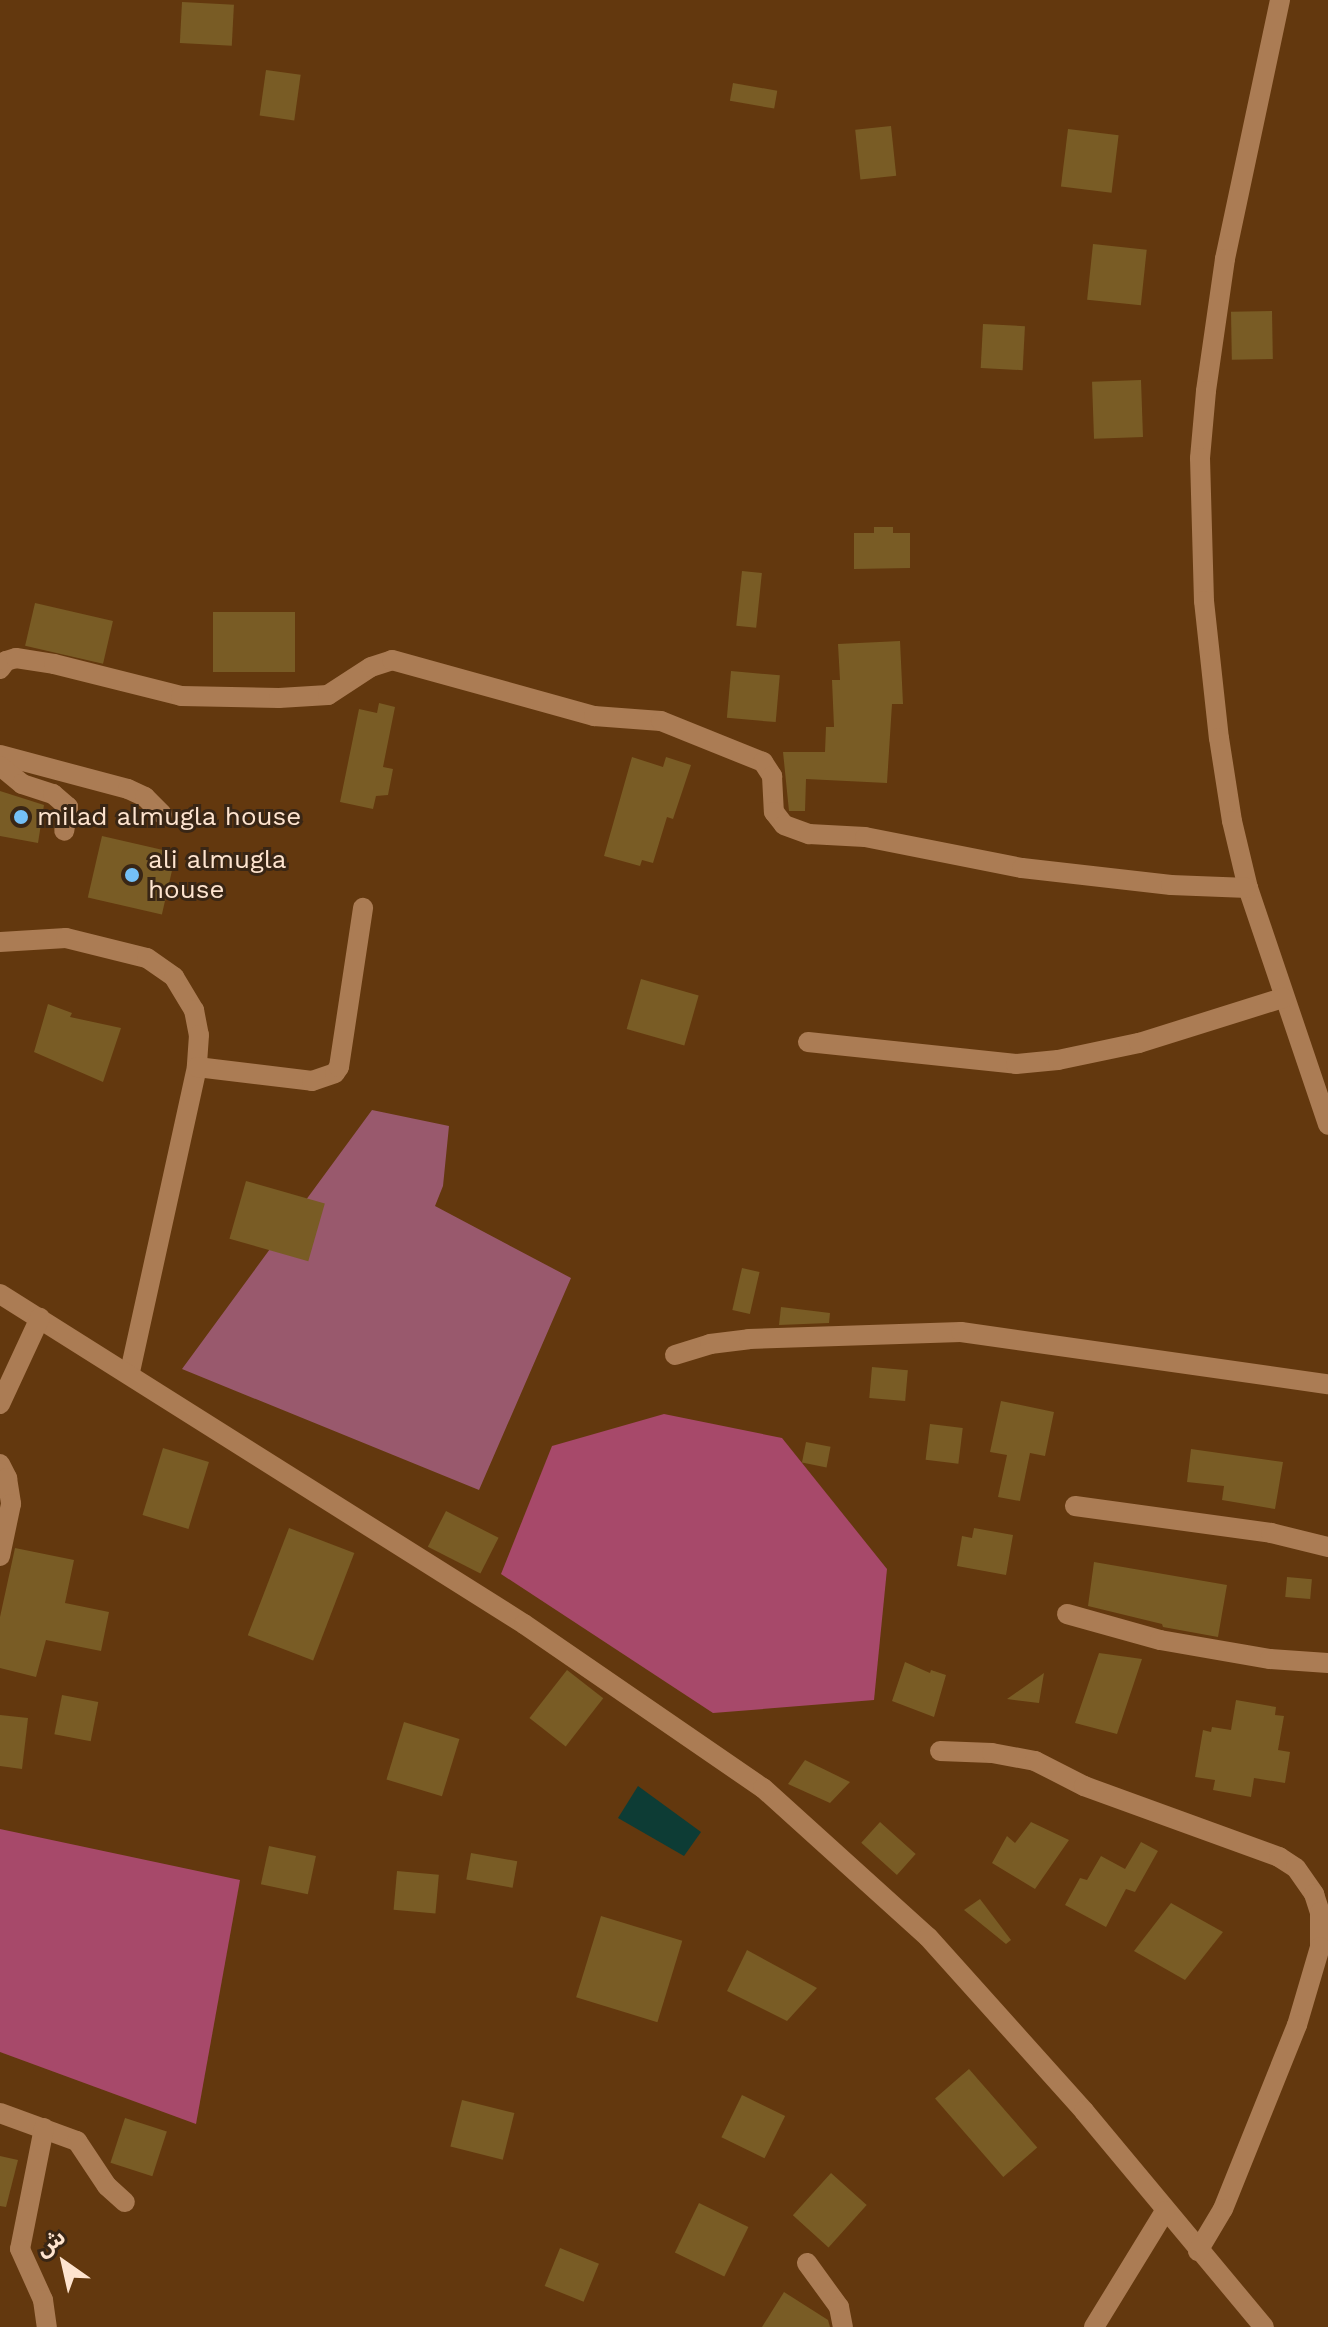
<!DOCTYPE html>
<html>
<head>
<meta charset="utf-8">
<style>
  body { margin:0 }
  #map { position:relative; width:1328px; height:2327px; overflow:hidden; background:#63380e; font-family:"Work Sans","Noto Sans Arabic",sans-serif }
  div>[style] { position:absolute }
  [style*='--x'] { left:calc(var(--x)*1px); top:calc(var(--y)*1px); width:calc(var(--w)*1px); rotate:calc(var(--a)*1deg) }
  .green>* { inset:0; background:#99596d }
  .forest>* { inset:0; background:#a7496a }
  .water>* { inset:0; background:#0d3c35 }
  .building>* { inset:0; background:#795c25; transform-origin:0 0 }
  .minor>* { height:20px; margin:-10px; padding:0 10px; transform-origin:10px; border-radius:10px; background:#ab7c54 }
  .dots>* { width:22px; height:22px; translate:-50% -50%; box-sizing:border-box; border:4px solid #392615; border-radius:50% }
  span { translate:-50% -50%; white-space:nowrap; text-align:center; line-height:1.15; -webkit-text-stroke:6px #392615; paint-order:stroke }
  .poi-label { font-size:26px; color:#fee4cf }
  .left { translate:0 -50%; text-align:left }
  .north { position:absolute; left:24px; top:2223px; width:80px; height:80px; -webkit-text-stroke:6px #392615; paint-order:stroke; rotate:326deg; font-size:22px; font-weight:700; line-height:32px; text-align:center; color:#fee4cf }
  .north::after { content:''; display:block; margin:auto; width:28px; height:36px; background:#fee4cf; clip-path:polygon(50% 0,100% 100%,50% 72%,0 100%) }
</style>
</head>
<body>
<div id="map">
  <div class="green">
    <div style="clip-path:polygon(372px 1110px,449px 1126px,443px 1186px,435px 1206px,571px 1278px,479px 1490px,182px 1369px)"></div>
  </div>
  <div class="forest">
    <div style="clip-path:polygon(664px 1414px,782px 1438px,887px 1569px,874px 1700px,713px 1713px,501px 1574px,552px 1446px)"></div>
    <div style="clip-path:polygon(0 1829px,240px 1880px,196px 2124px,0 2052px)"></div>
  </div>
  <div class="water">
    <div style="clip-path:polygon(638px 1786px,701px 1832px,684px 1856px,618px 1818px)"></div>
  </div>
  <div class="building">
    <div style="left:182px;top:2px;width:52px;height:41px;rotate:3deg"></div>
    <div style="left:266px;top:70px;width:35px;height:46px;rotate:8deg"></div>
    <div style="left:733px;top:83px;width:45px;height:18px;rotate:10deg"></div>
    <div style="left:891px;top:126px;width:50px;height:36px;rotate:84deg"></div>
    <div style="left:1068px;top:129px;width:51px;height:58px;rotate:7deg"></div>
    <div style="left:1093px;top:244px;width:54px;height:56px;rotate:6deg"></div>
    <div style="left:1272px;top:311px;width:48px;height:41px;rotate:89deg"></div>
    <div style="left:983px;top:324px;width:42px;height:44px;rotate:3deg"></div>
    <div style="left:1141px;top:380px;width:57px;height:49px;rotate:88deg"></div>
    <div style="clip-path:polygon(874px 527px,893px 527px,893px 533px,910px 533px,910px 568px,854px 569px,854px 533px,874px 533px)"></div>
    <div style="left:742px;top:571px;width:20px;height:55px;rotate:6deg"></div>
    <div style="left:35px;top:603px;width:80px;height:44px;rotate:13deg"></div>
    <div style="left:295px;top:612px;width:60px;height:82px;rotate:90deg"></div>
    <div style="clip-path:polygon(900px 641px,903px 704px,892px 704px,887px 783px,806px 779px,805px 811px,789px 811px,783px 752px,825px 752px,826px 727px,834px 727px,832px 680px,840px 680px,838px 644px)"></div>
    <div style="left:731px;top:671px;width:49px;height:47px;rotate:5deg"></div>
    <div style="clip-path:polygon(379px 703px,395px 707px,383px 767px,393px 769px,388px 795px,376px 796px,373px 809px,340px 802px,359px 709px,377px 713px)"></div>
    <div style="clip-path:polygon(632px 757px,663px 767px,666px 757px,691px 765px,673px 819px,667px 817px,653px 863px,642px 860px,640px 866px,604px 856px)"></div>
    <div style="clip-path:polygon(0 791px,44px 805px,38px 843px,0 836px)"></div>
    <div style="left:102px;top:836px;width:76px;height:63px;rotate:13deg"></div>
    <div style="left:641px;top:979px;width:60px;height:52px;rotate:16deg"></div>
    <div style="clip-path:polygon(48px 1004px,72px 1013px,70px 1017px,121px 1028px,103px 1082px,34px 1052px)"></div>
    <div style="left:246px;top:1181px;width:82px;height:60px;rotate:16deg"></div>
    <div style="left:742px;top:1268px;width:18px;height:43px;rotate:13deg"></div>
    <div style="clip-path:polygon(781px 1307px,830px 1313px,829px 1323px,779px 1325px)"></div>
    <div style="left:872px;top:1367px;width:36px;height:31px;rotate:5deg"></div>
    <div style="clip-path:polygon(1001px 1401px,1054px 1412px,1045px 1456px,1030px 1453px,1020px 1501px,998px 1497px,1007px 1455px,990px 1452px)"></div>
    <div style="left:930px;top:1424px;width:33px;height:36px;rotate:7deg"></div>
    <div style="left:806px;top:1442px;width:25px;height:21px;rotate:11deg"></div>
    <div style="left:163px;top:1448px;width:48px;height:70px;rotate:17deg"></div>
    <div style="clip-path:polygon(1191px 1449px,1283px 1462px,1275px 1509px,1222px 1500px,1224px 1486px,1187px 1482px)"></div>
    <div style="left:446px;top:1511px;width:59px;height:40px;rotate:27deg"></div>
    <div style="left:289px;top:1528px;width:70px;height:115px;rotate:21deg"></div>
    <div style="clip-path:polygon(974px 1528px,1013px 1535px,1006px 1575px,957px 1566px,962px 1536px,972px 1538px)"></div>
    <div style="clip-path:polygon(15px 1548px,74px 1560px,65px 1603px,109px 1612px,101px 1651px,46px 1640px,36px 1677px,0 1668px,0 1617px)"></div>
    <div style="clip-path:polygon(1094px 1562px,1227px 1585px,1218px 1637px,1163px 1627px,1162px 1624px,1088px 1606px)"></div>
    <div style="left:1287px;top:1577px;width:25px;height:20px;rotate:5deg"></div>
    <div style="clip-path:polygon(1099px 1653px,1142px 1659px,1117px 1734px,1075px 1723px)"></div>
    <div style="clip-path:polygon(905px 1662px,930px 1673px,931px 1670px,946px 1675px,934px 1717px,892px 1701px)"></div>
    <div style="left:567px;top:1670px;width:46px;height:61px;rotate:38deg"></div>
    <div style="clip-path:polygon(1044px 1673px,1039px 1703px,1007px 1699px)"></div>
    <div style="left:62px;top:1695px;width:37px;height:40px;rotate:11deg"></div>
    <div style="clip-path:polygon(1236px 1700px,1276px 1707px,1275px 1715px,1284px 1716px,1278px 1750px,1290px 1752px,1285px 1783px,1254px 1778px,1251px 1797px,1213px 1790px,1215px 1780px,1195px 1777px,1203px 1730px,1211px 1732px,1212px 1727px,1231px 1730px)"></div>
    <div style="clip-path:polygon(0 1715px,28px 1718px,22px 1769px,0 1766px)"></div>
    <div style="left:404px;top:1722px;width:58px;height:60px;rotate:17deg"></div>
    <div style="clip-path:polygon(805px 1760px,850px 1782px,830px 1803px,788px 1784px)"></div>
    <div style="left:880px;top:1822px;width:48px;height:28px;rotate:42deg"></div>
    <div style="clip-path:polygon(1031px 1822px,1069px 1840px,1035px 1889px,992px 1863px,1007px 1836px,1015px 1843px)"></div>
    <div style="clip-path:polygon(1141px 1842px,1158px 1851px,1135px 1892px,1126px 1889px,1106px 1927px,1065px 1905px,1080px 1878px,1087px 1880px,1101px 1856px,1125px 1869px)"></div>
    <div style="left:269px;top:1846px;width:48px;height:39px;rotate:12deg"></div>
    <div style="left:471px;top:1853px;width:47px;height:27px;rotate:10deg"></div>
    <div style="left:397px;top:1871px;width:42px;height:39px;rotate:5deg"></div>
    <div style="clip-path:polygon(980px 1899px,1011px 1940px,1006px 1944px,964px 1910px)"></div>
    <div style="clip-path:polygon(1171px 1903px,1223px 1932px,1185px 1980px,1134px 1951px)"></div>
    <div style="left:601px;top:1916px;width:85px;height:85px;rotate:17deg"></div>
    <div style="clip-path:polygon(747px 1950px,817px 1988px,787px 2021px,727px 1991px)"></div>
    <div style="left:969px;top:2069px;width:104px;height:45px;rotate:49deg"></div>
    <div style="left:742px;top:2095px;width:48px;height:47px;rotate:26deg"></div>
    <div style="left:462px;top:2100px;width:54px;height:48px;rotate:14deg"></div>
    <div style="left:125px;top:2118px;width:44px;height:47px;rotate:18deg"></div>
    <div style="clip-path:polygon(0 2156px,18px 2160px,6px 2207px,0 2206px)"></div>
    <div style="left:831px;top:2173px;width:48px;height:57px;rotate:42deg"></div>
    <div style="left:699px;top:2203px;width:55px;height:55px;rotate:26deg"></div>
    <div style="left:560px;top:2248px;width:42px;height:41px;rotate:22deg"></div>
    <div style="clip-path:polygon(784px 2292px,828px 2320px,830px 2327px,762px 2327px)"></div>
  </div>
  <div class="minor">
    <div style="--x:1280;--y:0;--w:265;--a:102"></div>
    <div style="--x:1225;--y:259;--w:133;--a:98.2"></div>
    <div style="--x:1206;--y:391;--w:67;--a:95.1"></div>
    <div style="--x:1200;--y:458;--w:143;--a:88.4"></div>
    <div style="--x:1204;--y:601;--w:138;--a:83.8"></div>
    <div style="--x:1219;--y:738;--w:84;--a:81.1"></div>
    <div style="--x:1232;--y:821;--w:69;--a:76.6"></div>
    <div style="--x:1248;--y:888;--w:250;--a:71.3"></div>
    <div style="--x:0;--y:669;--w:10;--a:-53"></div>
    <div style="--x:6;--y:661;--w:10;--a:-17"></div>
    <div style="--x:16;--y:658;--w:38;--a:9"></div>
    <div style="--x:54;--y:664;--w:131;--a:14.1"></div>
    <div style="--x:181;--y:696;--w:98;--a:1.2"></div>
    <div style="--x:279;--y:698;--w:49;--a:-3.5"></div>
    <div style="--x:328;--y:695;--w:51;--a:-33.1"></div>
    <div style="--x:371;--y:667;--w:22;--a:-18"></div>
    <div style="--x:392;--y:660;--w:210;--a:15.5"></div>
    <div style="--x:594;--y:716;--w:67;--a:4.3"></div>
    <div style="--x:661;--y:721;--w:110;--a:21.9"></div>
    <div style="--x:763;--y:762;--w:17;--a:57"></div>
    <div style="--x:772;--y:776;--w:36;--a:87"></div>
    <div style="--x:774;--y:812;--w:16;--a:52"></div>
    <div style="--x:784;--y:825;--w:27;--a:20"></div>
    <div style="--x:809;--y:834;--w:56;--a:3.1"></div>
    <div style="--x:865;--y:837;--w:160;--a:11.2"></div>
    <div style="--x:1022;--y:868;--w:150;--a:6.5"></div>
    <div style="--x:1171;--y:885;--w:77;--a:2.2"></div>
    <div style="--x:0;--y:755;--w:132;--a:14.9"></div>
    <div style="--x:128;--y:789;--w:19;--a:25"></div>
    <div style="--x:145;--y:797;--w:24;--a:45"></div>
    <div style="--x:0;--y:766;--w:28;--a:39"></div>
    <div style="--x:22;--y:784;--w:33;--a:18"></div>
    <div style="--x:53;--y:794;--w:20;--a:41"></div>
    <div style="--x:68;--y:807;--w:24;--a:99"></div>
    <div style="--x:0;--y:942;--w:66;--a:-3.5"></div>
    <div style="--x:66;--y:938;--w:83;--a:13.9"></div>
    <div style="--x:147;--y:958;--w:33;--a:35"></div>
    <div style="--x:174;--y:977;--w:39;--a:59"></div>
    <div style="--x:194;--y:1010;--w:25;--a:79"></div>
    <div style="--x:199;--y:1035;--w:32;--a:94"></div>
    <div style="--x:197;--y:1067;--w:315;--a:102.4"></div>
    <div style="--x:808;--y:1042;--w:209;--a:6"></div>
    <div style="--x:1016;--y:1064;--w:42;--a:-5.4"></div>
    <div style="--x:1058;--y:1060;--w:83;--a:-11.9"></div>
    <div style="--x:1139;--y:1043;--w:151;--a:-17.4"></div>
    <div style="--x:197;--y:1067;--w:116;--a:6.9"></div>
    <div style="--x:312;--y:1081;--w:24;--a:-19"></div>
    <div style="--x:335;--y:1073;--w:7;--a:-56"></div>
    <div style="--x:339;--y:1067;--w:161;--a:-81.4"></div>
    <div style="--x:0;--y:1294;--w:619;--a:32.2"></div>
    <div style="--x:524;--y:1624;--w:290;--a:34.5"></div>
    <div style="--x:763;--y:1788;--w:222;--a:42.1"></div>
    <div style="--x:928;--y:1937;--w:234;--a:48.1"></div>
    <div style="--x:1084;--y:2111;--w:281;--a:50.2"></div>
    <div style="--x:675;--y:1355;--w:37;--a:-17"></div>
    <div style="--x:710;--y:1344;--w:39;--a:-7"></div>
    <div style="--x:749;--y:1339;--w:212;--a:-1.9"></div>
    <div style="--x:961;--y:1332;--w:371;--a:8.1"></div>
    <div style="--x:0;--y:1404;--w:95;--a:-65.1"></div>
    <div style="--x:0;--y:1464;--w:16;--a:63"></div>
    <div style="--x:7;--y:1478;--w:26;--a:81"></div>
    <div style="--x:11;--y:1504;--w:53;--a:101.9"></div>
    <div style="--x:1075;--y:1506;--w:198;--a:7.8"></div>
    <div style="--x:1271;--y:1533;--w:59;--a:13.8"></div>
    <div style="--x:1067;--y:1614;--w:97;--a:15.6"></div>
    <div style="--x:1160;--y:1640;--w:112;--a:9.8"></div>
    <div style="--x:1270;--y:1659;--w:58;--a:3.9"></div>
    <div style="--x:940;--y:1751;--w:52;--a:2.2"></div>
    <div style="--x:992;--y:1753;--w:44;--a:10.5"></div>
    <div style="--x:1035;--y:1761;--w:55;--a:27"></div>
    <div style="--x:1084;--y:1786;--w:208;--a:20"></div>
    <div style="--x:1279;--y:1857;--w:20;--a:33"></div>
    <div style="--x:1296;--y:1868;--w:32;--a:55"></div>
    <div style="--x:1314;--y:1894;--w:19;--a:72"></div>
    <div style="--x:1320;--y:1912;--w:35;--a:90"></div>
    <div style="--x:1320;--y:1947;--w:81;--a:106.4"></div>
    <div style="--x:1297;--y:2025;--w:198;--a:111.9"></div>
    <div style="--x:1223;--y:2209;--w:49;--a:120.8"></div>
    <div style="--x:0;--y:2113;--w:82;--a:20"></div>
    <div style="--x:77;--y:2141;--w:54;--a:56.3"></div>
    <div style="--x:107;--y:2186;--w:24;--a:42"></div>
    <div style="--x:44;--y:2128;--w:123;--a:101.2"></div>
    <div style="--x:20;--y:2249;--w:56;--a:65.7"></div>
    <div style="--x:43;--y:2300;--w:27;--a:82"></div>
    <div style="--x:807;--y:2263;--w:54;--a:54"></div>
    <div style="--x:839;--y:2307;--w:20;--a:79"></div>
    <div style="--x:1094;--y:2327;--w:136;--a:-58.5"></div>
  </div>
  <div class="dots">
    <div style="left:21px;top:817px;background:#74c0f6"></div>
    <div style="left:132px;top:875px;background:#74c0f6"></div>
  </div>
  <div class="poi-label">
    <span class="left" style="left:37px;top:817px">milad almugla house</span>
    <span class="left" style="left:148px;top:875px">ali almugla<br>house</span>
  </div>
  <div class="north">ش</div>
</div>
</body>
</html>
